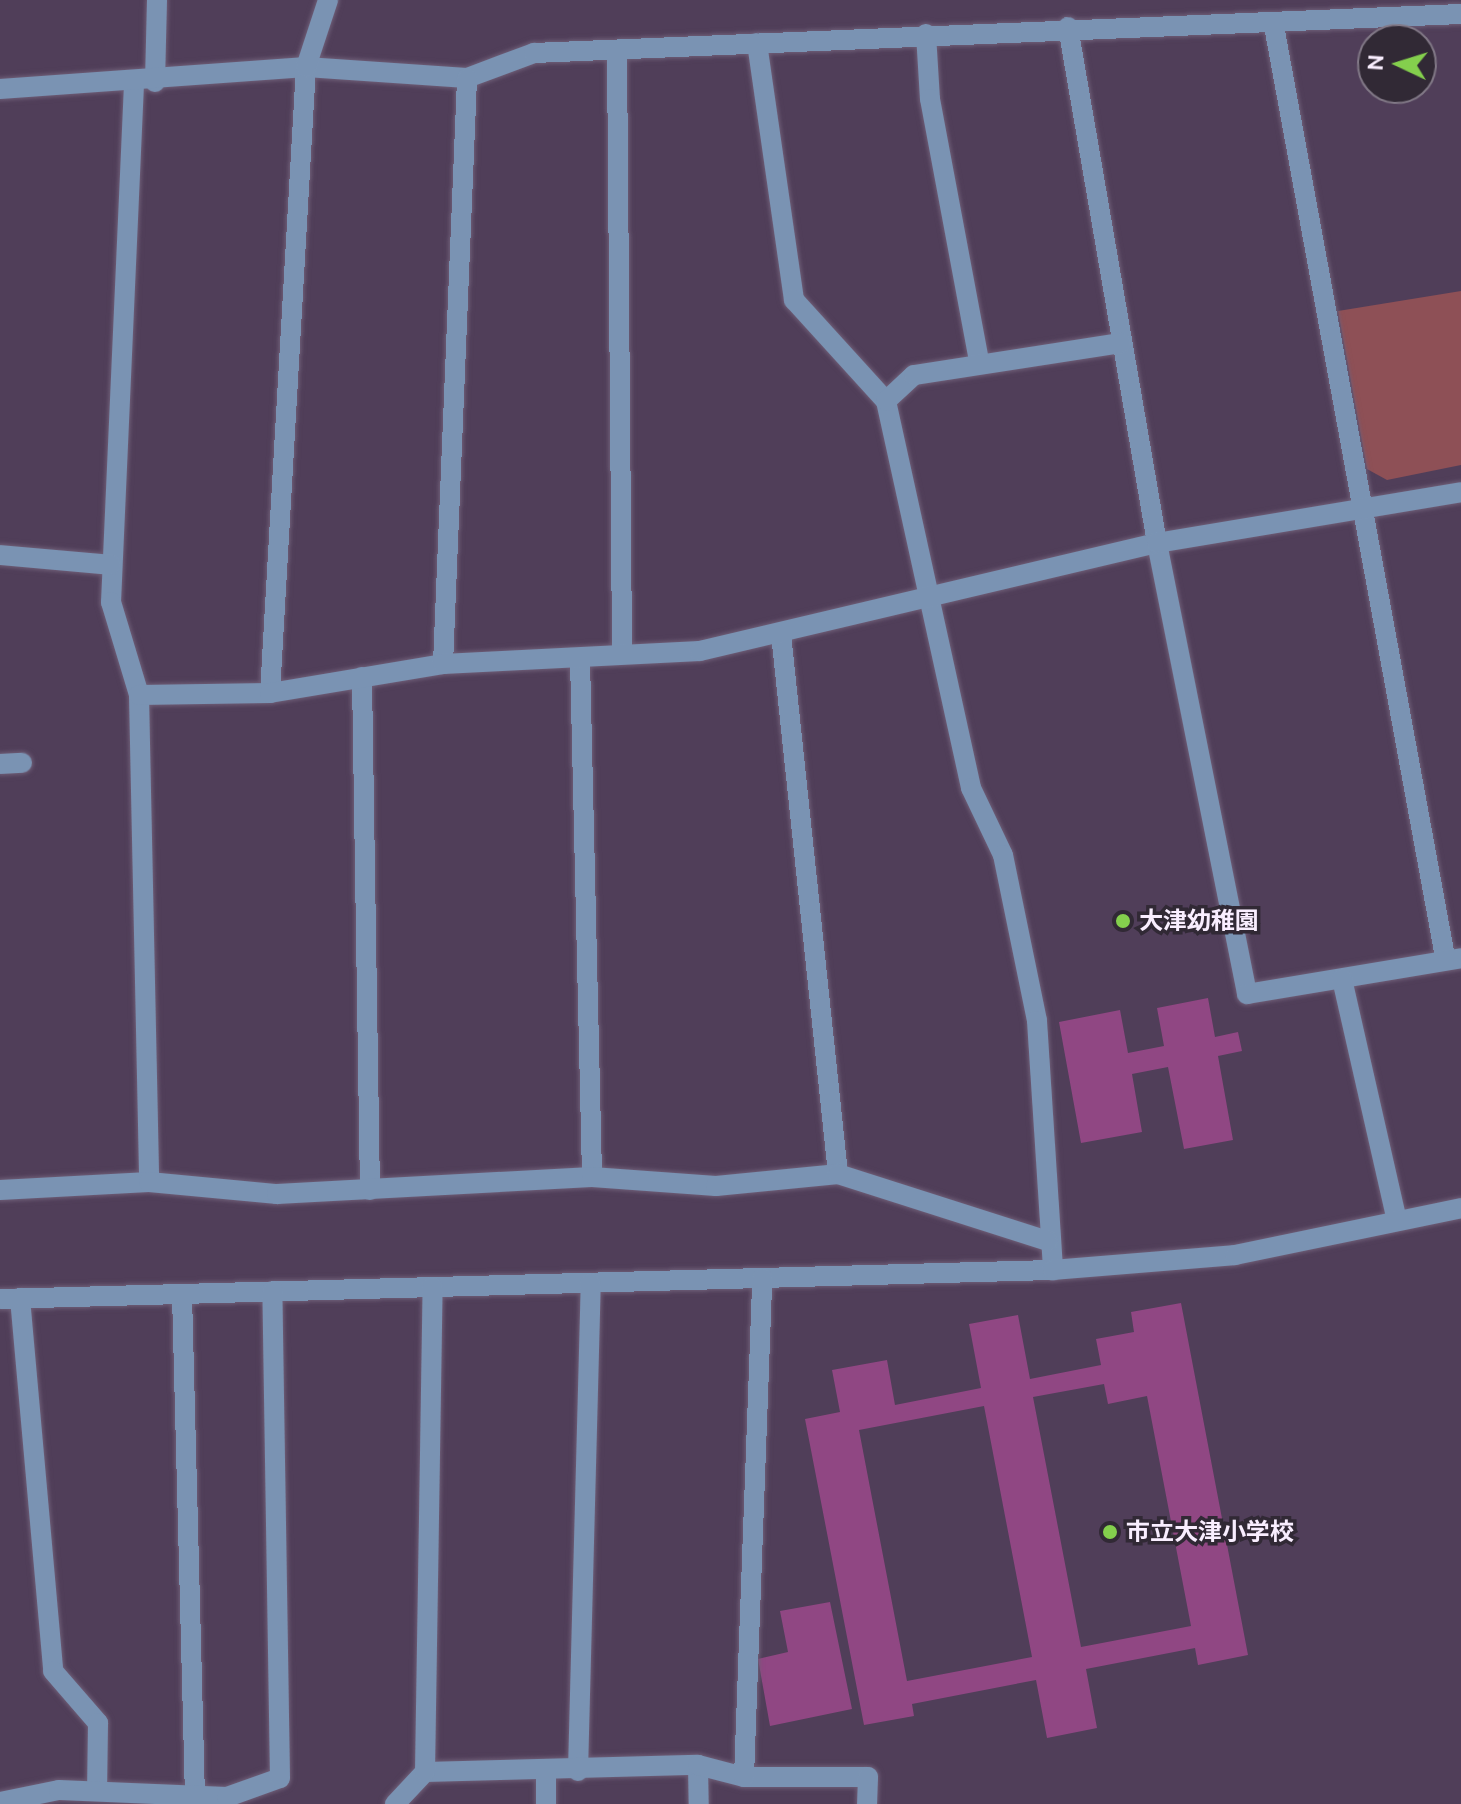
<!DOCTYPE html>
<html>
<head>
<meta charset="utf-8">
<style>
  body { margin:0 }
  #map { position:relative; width:1461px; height:1804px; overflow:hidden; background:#503e59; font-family:Ubuntu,"Noto Sans JP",sans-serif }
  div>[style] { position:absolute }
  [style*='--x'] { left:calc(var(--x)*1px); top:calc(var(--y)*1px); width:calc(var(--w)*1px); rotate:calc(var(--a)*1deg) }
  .green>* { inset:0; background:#8e5056 }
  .building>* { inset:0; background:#904783 }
  .roads { filter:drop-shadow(0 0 2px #6e5e77) drop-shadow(0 0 2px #6e5e77) }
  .minor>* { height:20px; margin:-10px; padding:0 10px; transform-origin:10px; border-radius:10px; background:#7a93b3 }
  .dots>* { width:22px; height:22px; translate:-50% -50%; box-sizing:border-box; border:4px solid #312935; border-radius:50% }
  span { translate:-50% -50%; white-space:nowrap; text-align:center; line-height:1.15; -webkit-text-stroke:7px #312935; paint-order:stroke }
  .poi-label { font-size:24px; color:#f9eeff; font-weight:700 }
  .left { translate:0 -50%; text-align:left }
  .north { position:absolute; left:1357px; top:24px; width:80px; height:80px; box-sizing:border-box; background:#312935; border:2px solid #817886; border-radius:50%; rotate:274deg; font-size:22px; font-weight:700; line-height:32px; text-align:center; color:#f9eeff }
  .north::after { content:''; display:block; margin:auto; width:28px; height:36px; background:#84cf4d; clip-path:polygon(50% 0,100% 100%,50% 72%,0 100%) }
</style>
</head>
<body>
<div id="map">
  <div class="green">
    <div style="clip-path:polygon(1461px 291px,1461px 465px,1387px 480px,1367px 469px,1338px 311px)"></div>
  </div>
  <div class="building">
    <div style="clip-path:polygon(1208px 998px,1215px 1037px,1238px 1032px,1242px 1051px,1218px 1056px,1233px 1140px,1184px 1149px,1168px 1067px,1132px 1074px,1142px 1132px,1081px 1143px,1059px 1022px,1120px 1010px,1128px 1053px,1164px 1046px,1157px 1008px)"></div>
    <div style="clip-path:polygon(evenodd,1181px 1303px,1248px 1655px,1198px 1665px,1195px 1648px,1086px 1669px,1097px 1728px,1047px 1738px,1036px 1680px,912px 1704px,914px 1716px,864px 1725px,805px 1419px,840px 1412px,832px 1370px,887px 1360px,895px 1405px,981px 1388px,969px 1324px,1018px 1315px,1030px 1379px,1101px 1365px,1096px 1339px,1134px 1332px,1131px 1312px,1181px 1303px,1104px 1384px,1108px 1404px,1147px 1396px,1191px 1626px,1081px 1647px,1033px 1397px,1104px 1384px,1181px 1303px,984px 1406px,1032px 1657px,907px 1681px,859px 1430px,984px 1406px)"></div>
    <div style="clip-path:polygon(830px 1602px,852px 1709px,770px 1726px,758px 1659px,788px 1652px,780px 1611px)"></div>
  </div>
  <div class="roads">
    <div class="minor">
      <div style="--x:1274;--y:26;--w:947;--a:79.59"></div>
      <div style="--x:1068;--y:27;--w:524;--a:80.21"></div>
      <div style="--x:1157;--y:543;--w:460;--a:78.7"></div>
      <div style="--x:1247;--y:994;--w:217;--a:-9.5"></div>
      <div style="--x:926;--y:34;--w:65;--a:86.5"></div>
      <div style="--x:930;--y:99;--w:268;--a:79.4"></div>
      <div style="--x:757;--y:43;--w:260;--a:81.8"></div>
      <div style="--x:794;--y:300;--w:137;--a:47.7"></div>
      <div style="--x:886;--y:401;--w:396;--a:77.6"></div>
      <div style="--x:971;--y:788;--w:74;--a:64.5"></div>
      <div style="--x:1003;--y:855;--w:169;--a:78.4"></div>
      <div style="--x:1037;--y:1021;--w:250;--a:86.3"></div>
      <div style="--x:617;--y:52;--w:599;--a:89.52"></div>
      <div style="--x:155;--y:82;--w:82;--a:-88.6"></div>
      <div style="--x:134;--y:84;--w:519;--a:92.54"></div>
      <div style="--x:111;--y:602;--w:97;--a:73.2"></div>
      <div style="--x:139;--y:695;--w:487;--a:88.8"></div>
      <div style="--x:0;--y:89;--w:307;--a:-4.1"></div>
      <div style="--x:306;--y:67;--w:161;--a:3.9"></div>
      <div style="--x:467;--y:78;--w:72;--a:-20.5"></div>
      <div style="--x:534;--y:53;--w:928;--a:-2.41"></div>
      <div style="--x:886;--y:401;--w:38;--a:-43"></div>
      <div style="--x:914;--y:375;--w:209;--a:-8.8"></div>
      <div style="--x:0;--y:555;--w:111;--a:5.1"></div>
      <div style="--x:781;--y:634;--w:543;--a:83.97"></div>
      <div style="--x:580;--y:659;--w:518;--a:88.67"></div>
      <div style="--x:443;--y:664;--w:586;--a:-87.65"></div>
      <div style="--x:362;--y:677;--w:513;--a:89.11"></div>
      <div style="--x:270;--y:693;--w:627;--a:-86.71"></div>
      <div style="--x:306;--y:67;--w:71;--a:-71.8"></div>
      <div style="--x:139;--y:695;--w:131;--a:-0.9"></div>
      <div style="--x:270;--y:693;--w:175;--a:-9.5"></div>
      <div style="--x:443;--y:664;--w:257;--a:-2.9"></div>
      <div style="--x:700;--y:651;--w:470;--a:-13.3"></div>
      <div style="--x:1157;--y:543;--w:308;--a:-9.5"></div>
      <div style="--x:0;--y:764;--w:22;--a:-3"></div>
      <div style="--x:1342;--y:979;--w:248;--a:77.2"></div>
      <div style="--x:0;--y:1190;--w:149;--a:-3.1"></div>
      <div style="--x:149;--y:1182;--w:129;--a:5.4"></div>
      <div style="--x:277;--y:1194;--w:315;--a:-3.1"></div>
      <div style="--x:592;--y:1177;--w:124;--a:4.2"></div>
      <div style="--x:716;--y:1186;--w:123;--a:-5.6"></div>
      <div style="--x:838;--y:1174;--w:220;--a:17.7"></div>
      <div style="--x:182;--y:1294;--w:502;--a:88.52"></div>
      <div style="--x:20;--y:1298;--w:374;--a:84.9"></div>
      <div style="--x:53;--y:1671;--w:69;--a:49.1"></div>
      <div style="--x:98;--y:1723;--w:68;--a:90.8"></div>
      <div style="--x:0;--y:1299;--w:1053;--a:-1.58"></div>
      <div style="--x:1053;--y:1270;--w:183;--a:-4.7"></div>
      <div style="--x:1235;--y:1255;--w:231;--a:-11.7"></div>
      <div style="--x:698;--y:1765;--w:39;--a:89"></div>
      <div style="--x:578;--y:1771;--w:488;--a:-88.5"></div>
      <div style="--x:425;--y:1772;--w:273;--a:-1.5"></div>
      <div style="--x:698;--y:1765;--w:48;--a:14.6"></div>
      <div style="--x:744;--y:1777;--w:124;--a:0"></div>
      <div style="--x:868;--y:1777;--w:27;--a:92"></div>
      <div style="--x:546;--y:1774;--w:30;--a:90"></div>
      <div style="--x:744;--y:1777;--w:499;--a:-87.9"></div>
      <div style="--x:0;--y:1802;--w:60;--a:-11.5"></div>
      <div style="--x:59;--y:1790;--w:168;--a:2.4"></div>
      <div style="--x:227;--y:1797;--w:56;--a:-19.7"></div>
      <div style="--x:280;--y:1778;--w:487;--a:-90.9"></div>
      <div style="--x:395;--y:1804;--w:44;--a:-46.8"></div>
      <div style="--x:425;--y:1772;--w:485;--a:-89.1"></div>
    </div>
  </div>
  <div class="dots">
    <div style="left:1123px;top:921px;background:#84cf4d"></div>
    <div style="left:1110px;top:1532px;background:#84cf4d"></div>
  </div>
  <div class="poi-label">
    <span class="left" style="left:1139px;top:921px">大津幼稚園</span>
    <span class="left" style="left:1126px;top:1532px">市立大津小学校</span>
  </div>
  <div class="north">N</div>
</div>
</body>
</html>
